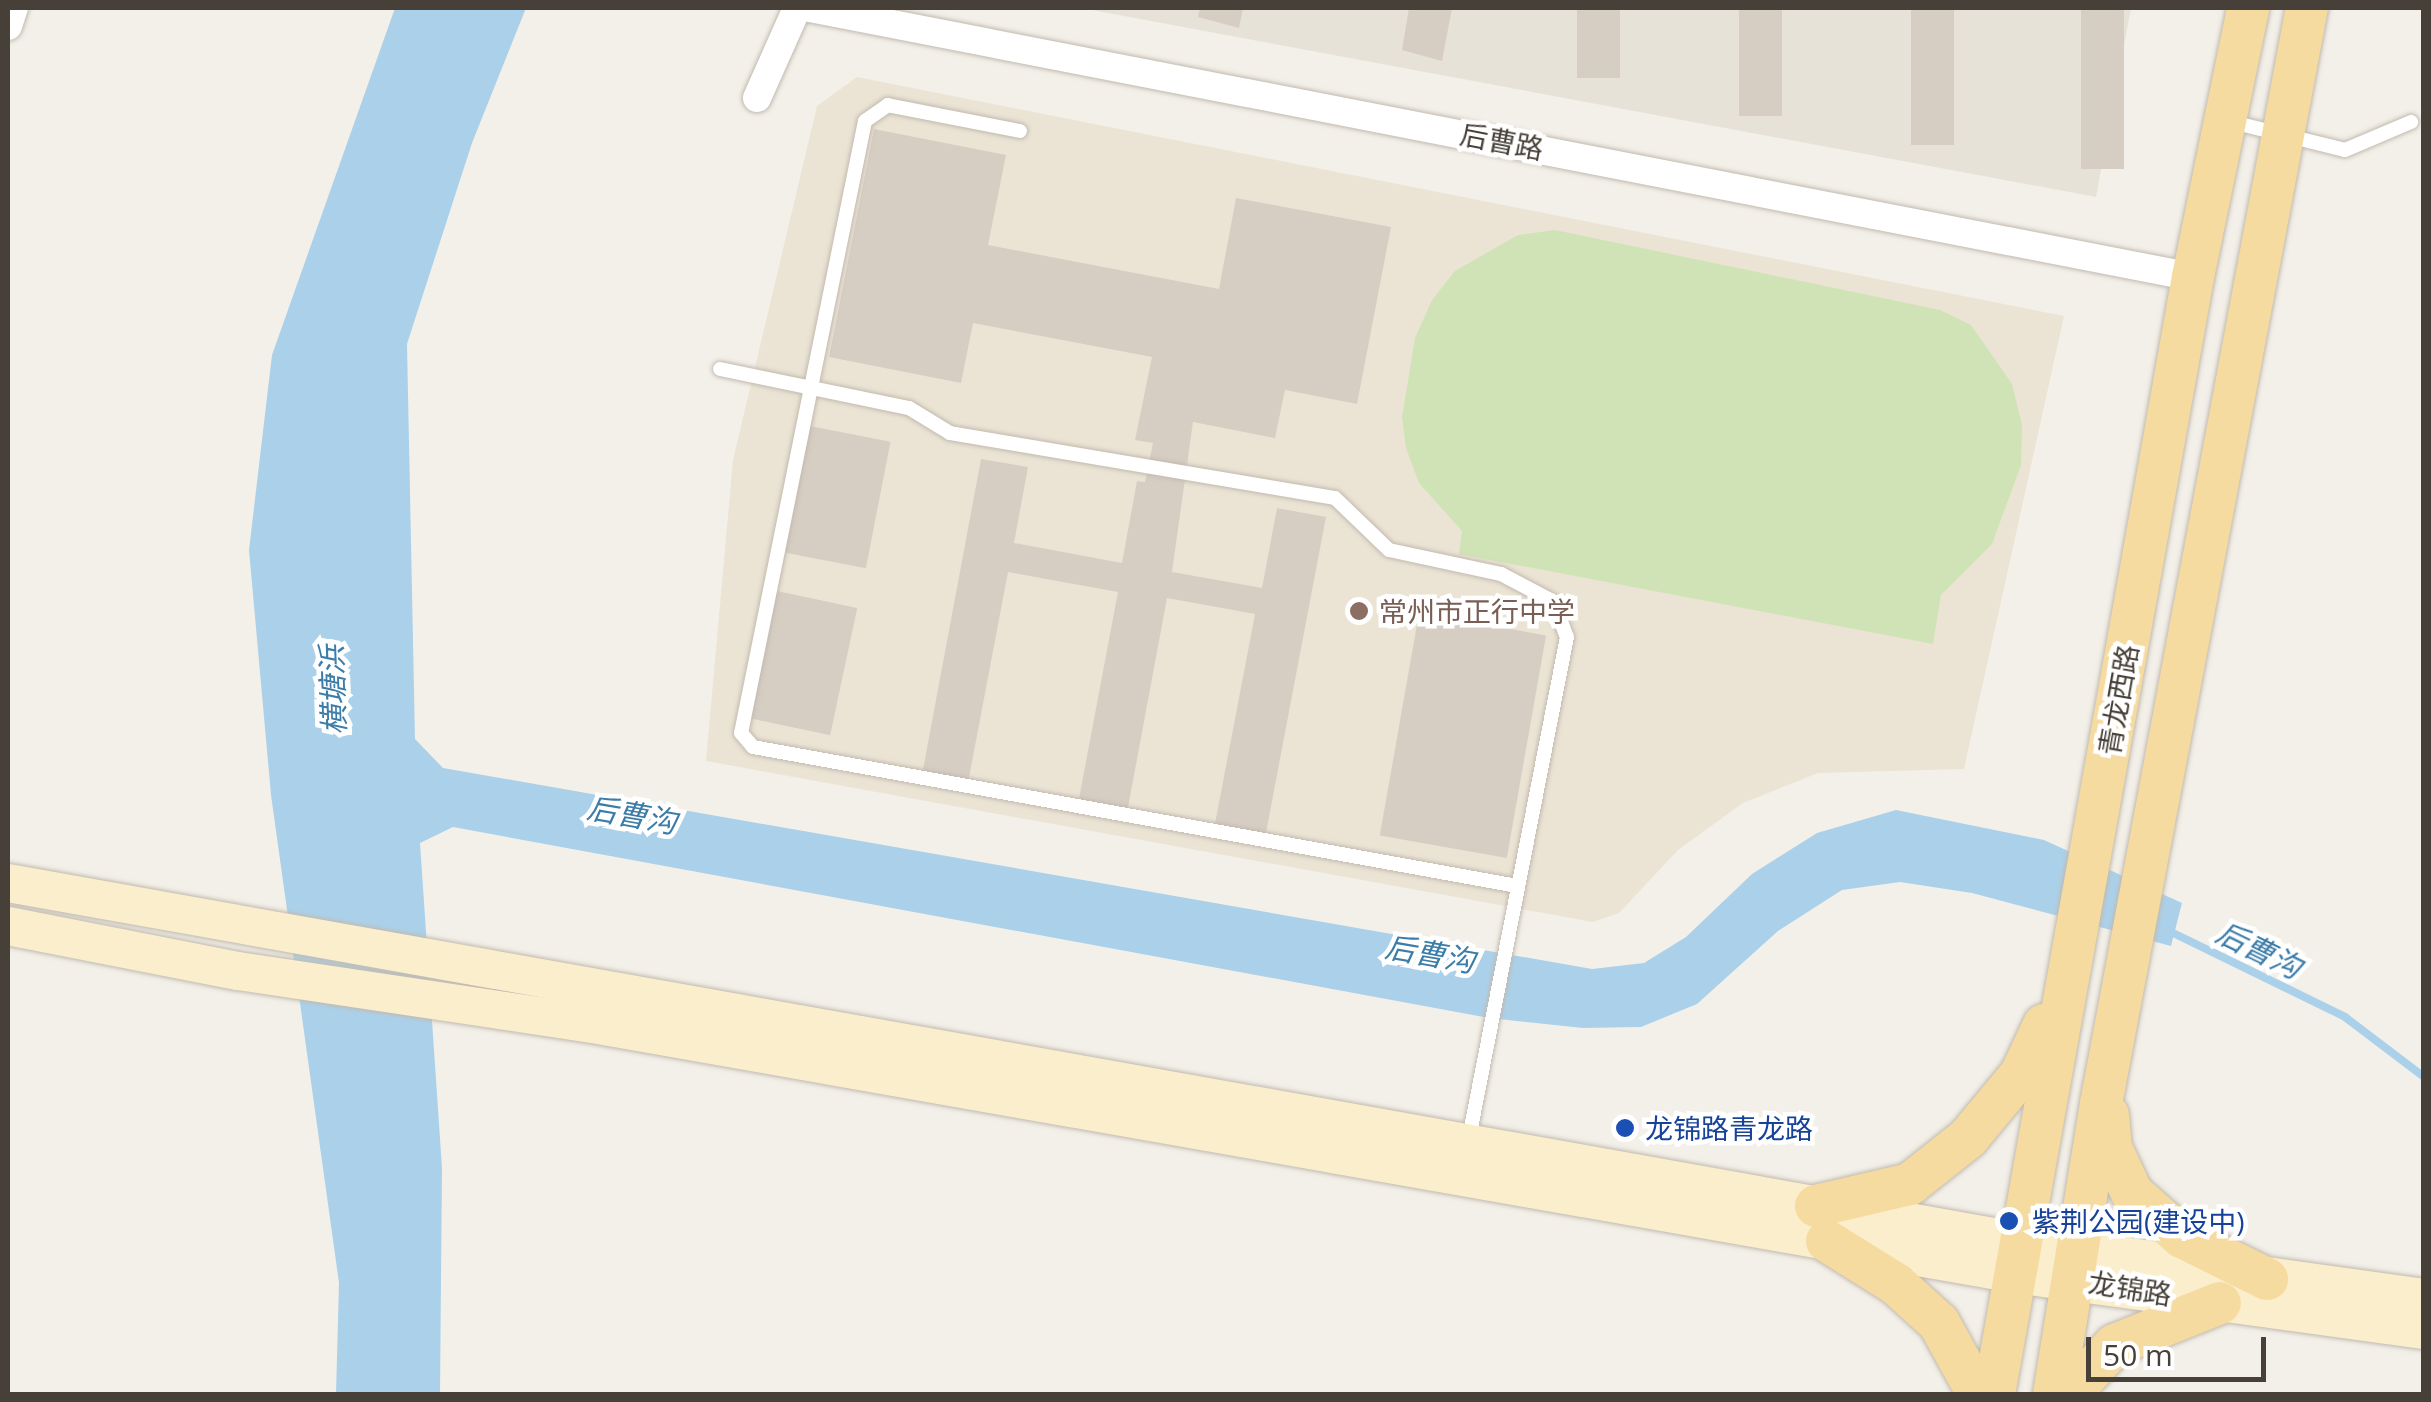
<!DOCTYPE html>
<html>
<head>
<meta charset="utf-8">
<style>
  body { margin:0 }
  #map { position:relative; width:2431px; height:1402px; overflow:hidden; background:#f3f0e9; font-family:"Open Sans","Noto Sans SC",sans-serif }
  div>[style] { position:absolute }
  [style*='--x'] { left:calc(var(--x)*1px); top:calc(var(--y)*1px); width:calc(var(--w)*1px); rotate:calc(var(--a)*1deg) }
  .residential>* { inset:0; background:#e6e2d8 }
  .education>* { inset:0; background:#ebe4d4 }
  .green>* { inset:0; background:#cfe3b6 }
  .water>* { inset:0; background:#abd1ea }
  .stream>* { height:8px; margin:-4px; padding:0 4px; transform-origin:4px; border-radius:4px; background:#abd1ea }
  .building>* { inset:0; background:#d7cec3; transform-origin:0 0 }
  .roads { filter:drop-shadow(0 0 2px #c1baaf) drop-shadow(0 0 2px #c1baaf) }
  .lane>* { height:14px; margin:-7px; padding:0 7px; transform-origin:7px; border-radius:7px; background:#fff }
  .street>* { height:28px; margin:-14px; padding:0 14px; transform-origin:14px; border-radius:14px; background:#fff }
  .secondary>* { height:38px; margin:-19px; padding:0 19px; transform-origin:19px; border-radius:19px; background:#faeecd }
  .primary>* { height:42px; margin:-21px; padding:0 21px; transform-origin:21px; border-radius:21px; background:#f5dba0 }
  .dots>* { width:28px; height:28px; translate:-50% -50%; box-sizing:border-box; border:5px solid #fff; border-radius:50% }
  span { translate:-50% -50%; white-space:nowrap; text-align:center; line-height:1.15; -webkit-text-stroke:9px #fff; paint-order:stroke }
  .street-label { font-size:28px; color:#464038 }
  .education-label { font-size:28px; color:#785e54 }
  .left { translate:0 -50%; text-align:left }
  .transit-label { font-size:28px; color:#164399 }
  .water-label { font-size:30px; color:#3b7ca8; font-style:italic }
  .frame { position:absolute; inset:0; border:10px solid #464038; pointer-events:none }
  .scale { position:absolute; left:2086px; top:1337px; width:180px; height:45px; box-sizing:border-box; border:5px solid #464038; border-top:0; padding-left:12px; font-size:30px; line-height:35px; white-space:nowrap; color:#464038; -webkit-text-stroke:8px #fff; paint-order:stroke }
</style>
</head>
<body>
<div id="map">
  <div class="residential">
    <div style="clip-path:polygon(1081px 8px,2131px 8px,2096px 197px)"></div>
  </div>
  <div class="education">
    <div style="clip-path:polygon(857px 77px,2064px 316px,1964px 769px,1818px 773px,1743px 803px,1678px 850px,1619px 913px,1593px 922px,706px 761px,733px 460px,817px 106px)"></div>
  </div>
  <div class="green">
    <div style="clip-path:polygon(1555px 230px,1940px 310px,1971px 325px,2012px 384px,2022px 425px,2021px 465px,1992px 544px,1941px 595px,1933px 644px,1459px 554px,1462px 531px,1419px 483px,1406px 448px,1402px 417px,1415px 338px,1432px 300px,1455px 271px,1518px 235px)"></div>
  </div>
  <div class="water">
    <div style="clip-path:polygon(395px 8px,526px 8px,472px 143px,407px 344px,415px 739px,443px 768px,1592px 969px,1644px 963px,1686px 937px,1752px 874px,1817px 833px,1896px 810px,2044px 840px,2182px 903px,2171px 946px,1972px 893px,1900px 882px,1842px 890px,1778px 931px,1697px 1004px,1641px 1027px,1583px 1028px,1489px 1018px,453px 827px,420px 843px,442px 1168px,440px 1394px,336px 1394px,339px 1283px,271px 795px,249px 550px,272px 355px)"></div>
  </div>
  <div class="stream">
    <div style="--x:2167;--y:930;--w:198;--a:26"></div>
    <div style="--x:2345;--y:1017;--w:99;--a:37.2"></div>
  </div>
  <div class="building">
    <div style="clip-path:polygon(1200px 8px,1243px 8px,1239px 28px,1198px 17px)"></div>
    <div style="clip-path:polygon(1409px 8px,1452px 8px,1442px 61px,1402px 50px)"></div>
    <div style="left:1577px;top:8px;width:43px;height:70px"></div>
    <div style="left:1739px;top:8px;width:43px;height:108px"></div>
    <div style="left:1911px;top:8px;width:43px;height:137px"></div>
    <div style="left:2081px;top:8px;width:43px;height:161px"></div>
    <div style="clip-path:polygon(874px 129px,1006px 155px,988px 245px,1219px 289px,1236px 198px,1391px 227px,1357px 404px,1285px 390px,1275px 438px,1193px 422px,1172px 572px,1262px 588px,1277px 508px,1326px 517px,1265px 838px,1214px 829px,1255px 614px,1167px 598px,1127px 813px,1078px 804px,1118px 592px,1008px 572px,968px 783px,922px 775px,981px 459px,1028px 467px,1014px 543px,1122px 563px,1137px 481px,1145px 482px,1153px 443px,1135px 440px,1152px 357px,973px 323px,961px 383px,829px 357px)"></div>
    <div style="left:810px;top:426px;width:82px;height:129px;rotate:11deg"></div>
    <div style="left:777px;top:591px;width:82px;height:130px;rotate:12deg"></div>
    <div style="left:1419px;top:613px;width:129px;height:226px;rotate:10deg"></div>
  </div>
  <div class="roads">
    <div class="lane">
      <div style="--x:2232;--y:122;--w:116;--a:13.9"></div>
      <div style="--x:2345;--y:150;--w:72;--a:-23"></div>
      <div style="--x:1020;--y:131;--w:135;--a:-168.9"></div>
      <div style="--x:888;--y:105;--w:28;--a:145"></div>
      <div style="--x:865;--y:121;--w:624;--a:101.45"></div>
      <div style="--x:741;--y:733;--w:18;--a:49"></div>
      <div style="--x:753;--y:747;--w:777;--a:10.31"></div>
      <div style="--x:720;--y:369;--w:193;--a:11.7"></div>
      <div style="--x:909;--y:408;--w:48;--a:31.4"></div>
      <div style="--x:950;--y:433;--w:390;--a:9.6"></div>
      <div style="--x:1335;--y:498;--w:75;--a:43.9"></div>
      <div style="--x:1389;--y:550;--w:115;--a:12.1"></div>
      <div style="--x:1501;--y:574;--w:60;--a:27.8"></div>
      <div style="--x:1554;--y:602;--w:37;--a:70"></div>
      <div style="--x:1567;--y:637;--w:516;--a:101.07"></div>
    </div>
    <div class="street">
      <div style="--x:810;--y:8;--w:1409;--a:11.01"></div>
      <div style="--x:8;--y:26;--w:19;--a:-72"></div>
      <div style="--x:757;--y:98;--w:98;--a:-66"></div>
    </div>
    <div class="secondary">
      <div style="--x:8;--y:883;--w:2045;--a:10.11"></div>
      <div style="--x:2021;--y:1242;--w:407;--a:7.9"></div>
      <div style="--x:8;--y:926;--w:234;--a:11.1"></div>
      <div style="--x:238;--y:971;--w:353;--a:8.5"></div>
      <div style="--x:587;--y:1023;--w:1450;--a:9.97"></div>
      <div style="--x:2015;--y:1274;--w:413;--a:7.8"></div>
    </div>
    <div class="primary">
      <div style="--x:2108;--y:1115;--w:33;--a:85"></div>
      <div style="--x:2111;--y:1148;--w:50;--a:65"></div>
      <div style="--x:2132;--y:1193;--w:67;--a:41.3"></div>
      <div style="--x:2182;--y:1237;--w:95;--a:26.3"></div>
      <div style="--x:1816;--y:1206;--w:97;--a:-13.2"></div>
      <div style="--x:1910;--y:1184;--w:74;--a:-38.4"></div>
      <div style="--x:1968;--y:1138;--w:83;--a:-50.4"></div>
      <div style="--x:2021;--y:1074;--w:54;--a:-64.9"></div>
      <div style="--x:1827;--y:1241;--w:81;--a:31.9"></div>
      <div style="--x:1896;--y:1284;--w:58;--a:42.2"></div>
      <div style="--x:1939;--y:1323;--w:81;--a:61.2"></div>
      <div style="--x:1994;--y:1394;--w:1135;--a:-79.9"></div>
      <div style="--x:2193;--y:277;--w:275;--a:-78.4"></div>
      <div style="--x:2054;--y:1394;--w:294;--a:-80.8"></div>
      <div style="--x:2101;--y:1104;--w:1115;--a:-79.36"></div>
      <div style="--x:2069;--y:1394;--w:67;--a:-46.8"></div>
      <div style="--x:2115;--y:1345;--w:113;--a:-21.8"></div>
    </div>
  </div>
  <div class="dots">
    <div style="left:1359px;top:611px;background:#8d6e63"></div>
    <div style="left:1625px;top:1128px;background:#1a4fb4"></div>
    <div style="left:2009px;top:1221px;background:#1a4fb4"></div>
  </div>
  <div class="street-label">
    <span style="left:1502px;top:141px;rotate:11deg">后曹路</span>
    <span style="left:2118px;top:700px;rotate:-80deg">青龙西路</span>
    <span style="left:2130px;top:1288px;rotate:9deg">龙锦路</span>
  </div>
  <div class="education-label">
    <span class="left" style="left:1379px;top:611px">常州市正行中学</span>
  </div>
  <div class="transit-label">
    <span class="left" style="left:1645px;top:1128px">龙锦路青龙路</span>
    <span class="left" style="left:2032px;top:1221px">紫荆公园(建设中)</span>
  </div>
  <div class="water-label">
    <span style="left:333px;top:690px;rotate:-92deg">横塘浜</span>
    <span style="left:632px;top:815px;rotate:10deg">后曹沟</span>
    <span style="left:2259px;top:950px;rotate:26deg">后曹沟</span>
    <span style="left:1430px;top:954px;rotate:10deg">后曹沟</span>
  </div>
  <div class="frame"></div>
  <div class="scale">50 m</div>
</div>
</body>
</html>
